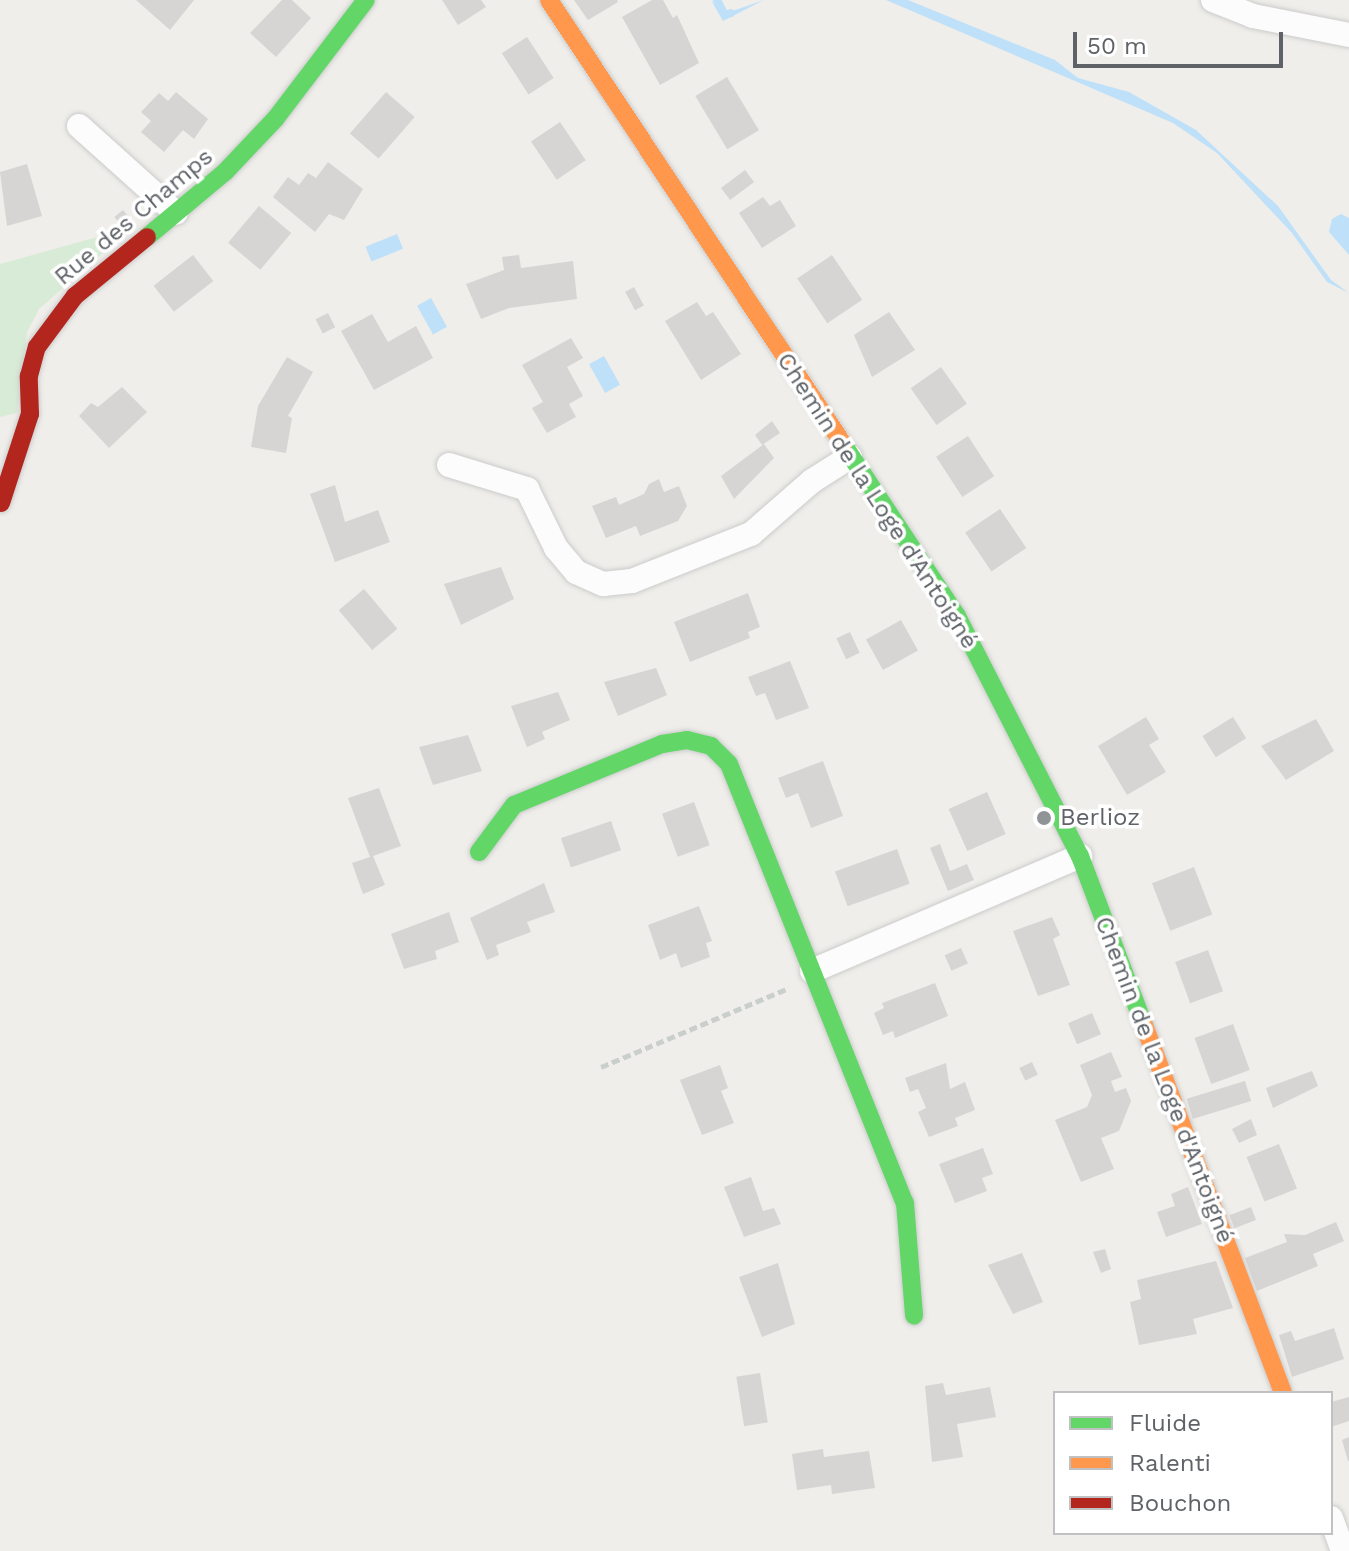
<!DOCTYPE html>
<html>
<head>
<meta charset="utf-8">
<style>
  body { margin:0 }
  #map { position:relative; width:1349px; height:1551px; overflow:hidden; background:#efeeea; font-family:"Work Sans",sans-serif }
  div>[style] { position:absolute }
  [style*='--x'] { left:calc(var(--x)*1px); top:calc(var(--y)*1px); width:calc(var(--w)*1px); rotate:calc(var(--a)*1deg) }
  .green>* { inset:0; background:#d8ebd6 }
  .water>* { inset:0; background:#bfe0f9; transform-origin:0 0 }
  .stream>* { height:8px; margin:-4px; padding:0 4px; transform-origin:4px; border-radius:4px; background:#bfe0f9 }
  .building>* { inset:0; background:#d6d5d3; transform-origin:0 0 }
  .path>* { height:5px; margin-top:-2.5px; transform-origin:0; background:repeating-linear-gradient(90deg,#cacfcc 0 8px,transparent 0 12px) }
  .roads { filter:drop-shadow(0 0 2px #cbcccc) drop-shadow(0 0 2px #cbcccc) }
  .street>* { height:24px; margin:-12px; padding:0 12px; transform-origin:12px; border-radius:12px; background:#fdfcfc }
  .fast>* { height:18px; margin:-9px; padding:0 9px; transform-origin:9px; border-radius:9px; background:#63d668 }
  .slow>* { height:18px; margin:-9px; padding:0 9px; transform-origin:9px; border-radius:9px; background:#ff974d }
  .jam>* { height:18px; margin:-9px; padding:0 9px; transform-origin:9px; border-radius:9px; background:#b3261e }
  .dots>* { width:22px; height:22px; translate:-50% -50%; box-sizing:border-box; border:4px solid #fff; border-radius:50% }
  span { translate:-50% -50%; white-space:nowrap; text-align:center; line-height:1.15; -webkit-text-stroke:7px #fff; paint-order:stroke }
  .street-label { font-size:24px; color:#5f6368 }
  .poi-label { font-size:24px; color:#5f6368 }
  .left { translate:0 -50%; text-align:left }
  .legend { position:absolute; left:1053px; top:1391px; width:280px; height:144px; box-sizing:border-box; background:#fff; border:2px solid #bfc1c3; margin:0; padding:10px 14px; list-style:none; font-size:24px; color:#5f6368 }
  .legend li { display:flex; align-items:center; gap:16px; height:40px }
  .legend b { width:40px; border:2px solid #bfc1c3 }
  .scale { position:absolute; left:1073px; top:32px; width:210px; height:36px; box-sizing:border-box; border:4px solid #5f6368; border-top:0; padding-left:10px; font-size:24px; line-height:28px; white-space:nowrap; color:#5f6368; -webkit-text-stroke:6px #fff; paint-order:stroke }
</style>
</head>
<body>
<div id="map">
  <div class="green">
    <div style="clip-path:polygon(119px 231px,121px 237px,39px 309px,27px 332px,17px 413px,0 417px,0 264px)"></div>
  </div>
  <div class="water">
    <div style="clip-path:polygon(711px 0,724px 14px,764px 0,723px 21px)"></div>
    <div style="clip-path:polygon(886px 0,908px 0,1055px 60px,1078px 78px,1129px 92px,1196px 130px,1278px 206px,1331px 280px,1349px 293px,1327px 282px,1292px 233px,1217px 153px,1173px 123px)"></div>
    <div style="clip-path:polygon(1341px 214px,1349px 218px,1349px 255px,1329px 232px,1332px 219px)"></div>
    <div style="left:397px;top:234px;width:16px;height:34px;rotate:68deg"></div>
    <div style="left:431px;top:298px;width:33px;height:16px;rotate:61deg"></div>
    <div style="left:604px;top:356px;width:33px;height:17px;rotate:61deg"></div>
  </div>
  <div class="stream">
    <div style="--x:717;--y:0;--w:17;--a:62"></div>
    <div style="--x:725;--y:15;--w:6;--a:-18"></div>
  </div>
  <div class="building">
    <div style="clip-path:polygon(136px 0,194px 0,170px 30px)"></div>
    <div style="clip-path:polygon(282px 0,292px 0,311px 18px,276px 57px,250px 33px)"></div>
    <div style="clip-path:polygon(442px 0,481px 0,486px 7px,458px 25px)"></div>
    <div style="clip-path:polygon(574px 0,617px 0,618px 2px,588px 20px)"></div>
    <div style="clip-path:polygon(652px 0,663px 0,673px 18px,677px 15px,699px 63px,660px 85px,622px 17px)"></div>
    <div style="left:527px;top:37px;width:49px;height:30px;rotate:57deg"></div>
    <div style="left:727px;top:77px;width:62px;height:37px;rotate:59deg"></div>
    <div style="clip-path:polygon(176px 92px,208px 119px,194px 139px,183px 130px,164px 152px,141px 132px,151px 121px,141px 112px,159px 93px,168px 101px)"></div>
    <div style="left:386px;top:92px;width:38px;height:55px;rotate:41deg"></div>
    <div style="left:560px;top:122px;width:46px;height:35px;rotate:56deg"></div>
    <div style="clip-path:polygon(328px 162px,363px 189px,344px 220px,329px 214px,315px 232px,273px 197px,288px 177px,299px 185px,308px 173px,316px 178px)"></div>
    <div style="clip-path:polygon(27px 164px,42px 216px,7px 226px,0 172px)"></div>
    <div style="left:745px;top:170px;width:15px;height:30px;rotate:53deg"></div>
    <div style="clip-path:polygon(763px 197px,770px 206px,780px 200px,796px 226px,762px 248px,739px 213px)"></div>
    <div style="left:259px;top:206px;width:42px;height:48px;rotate:40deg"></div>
    <div style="left:123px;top:210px;width:19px;height:11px;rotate:51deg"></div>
    <div style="left:193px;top:255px;width:33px;height:50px;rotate:52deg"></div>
    <div style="clip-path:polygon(519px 255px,521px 268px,573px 261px,577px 299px,509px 308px,481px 319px,466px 284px,504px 270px,502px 257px)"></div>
    <div style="left:832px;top:255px;width:54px;height:42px;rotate:56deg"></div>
    <div style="left:634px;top:287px;width:21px;height:10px;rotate:62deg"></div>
    <div style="clip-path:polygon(697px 302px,706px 316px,713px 312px,741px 354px,701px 380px,665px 321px)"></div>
    <div style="clip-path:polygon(889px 312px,915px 350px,872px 377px,854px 335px)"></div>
    <div style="left:328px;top:313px;width:16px;height:14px;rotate:63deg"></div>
    <div style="clip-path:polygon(372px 314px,388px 342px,416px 326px,433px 358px,374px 390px,341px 331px)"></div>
    <div style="clip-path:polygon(571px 338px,583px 358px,567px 367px,583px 396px,569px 404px,576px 417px,547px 433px,532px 408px,543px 402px,522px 365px)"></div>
    <div style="clip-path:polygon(287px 357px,313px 372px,288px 416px,292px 418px,286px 453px,251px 447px,258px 406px)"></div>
    <div style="left:941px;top:367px;width:45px;height:37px;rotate:55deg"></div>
    <div style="clip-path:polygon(122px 387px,147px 412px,109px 448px,79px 416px,91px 403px,98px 407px)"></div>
    <div style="clip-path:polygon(772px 421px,780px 433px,762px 445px,755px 435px)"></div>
    <div style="left:968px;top:436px;width:48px;height:38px;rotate:57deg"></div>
    <div style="clip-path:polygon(764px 444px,774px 458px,734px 499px,721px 476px)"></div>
    <div style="clip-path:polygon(659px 479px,664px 492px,679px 486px,687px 506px,678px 521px,640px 536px,636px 526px,606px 538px,592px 506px,616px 497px,619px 505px,644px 494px,649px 484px)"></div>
    <div style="clip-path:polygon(335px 485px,345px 522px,378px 510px,390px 542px,335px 562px,310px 494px)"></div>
    <div style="left:1000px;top:509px;width:47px;height:42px;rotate:56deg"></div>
    <div style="clip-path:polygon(501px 567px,514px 599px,461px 625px,444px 584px)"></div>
    <div style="left:364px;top:589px;width:52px;height:33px;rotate:50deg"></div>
    <div style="clip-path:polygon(748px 593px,760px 627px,748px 632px,750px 638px,690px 662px,674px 622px)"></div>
    <div style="left:901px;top:620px;width:35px;height:40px;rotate:61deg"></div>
    <div style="left:850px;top:632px;width:23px;height:15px;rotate:65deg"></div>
    <div style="clip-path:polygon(790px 661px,809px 708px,776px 720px,765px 693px,756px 696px,748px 677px)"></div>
    <div style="clip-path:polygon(656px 668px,667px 695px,618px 716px,604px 682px)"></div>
    <div style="clip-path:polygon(558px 692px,570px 720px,542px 732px,545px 739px,527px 747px,511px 706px)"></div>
    <div style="clip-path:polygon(1146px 717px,1159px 739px,1149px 745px,1166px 772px,1127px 795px,1098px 746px)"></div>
    <div style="left:1233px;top:717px;width:25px;height:36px;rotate:58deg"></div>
    <div style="clip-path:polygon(1316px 719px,1334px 751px,1286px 780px,1261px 746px)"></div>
    <div style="clip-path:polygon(468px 735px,482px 771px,433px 785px,419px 747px)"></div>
    <div style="clip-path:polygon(823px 761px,843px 816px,811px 828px,798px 793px,786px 798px,778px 778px)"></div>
    <div style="clip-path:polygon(379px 788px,401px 846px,373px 856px,385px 885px,363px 894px,352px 863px,370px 857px,348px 798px)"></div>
    <div style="left:987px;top:792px;width:46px;height:42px;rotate:66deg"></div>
    <div style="left:694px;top:802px;width:46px;height:34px;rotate:70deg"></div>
    <div style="left:611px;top:821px;width:31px;height:53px;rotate:71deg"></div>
    <div style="clip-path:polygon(940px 844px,950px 871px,967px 864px,974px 880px,948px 891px,930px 848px)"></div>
    <div style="left:897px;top:849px;width:37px;height:66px;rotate:70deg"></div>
    <div style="left:1194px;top:867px;width:51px;height:45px;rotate:69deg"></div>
    <div style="clip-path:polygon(544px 883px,555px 912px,527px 922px,531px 932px,496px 945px,499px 955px,487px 960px,470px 918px)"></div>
    <div style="clip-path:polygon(699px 906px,712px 941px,706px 943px,710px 957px,681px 968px,676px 953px,660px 960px,648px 925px)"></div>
    <div style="clip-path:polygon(449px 912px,459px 942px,435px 951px,437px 959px,404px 969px,391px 934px)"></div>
    <div style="clip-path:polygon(1052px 917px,1060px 935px,1053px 939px,1070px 985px,1038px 996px,1013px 931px)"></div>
    <div style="left:961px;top:948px;width:17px;height:18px;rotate:66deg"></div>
    <div style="left:1208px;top:950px;width:44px;height:35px;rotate:70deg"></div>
    <div style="clip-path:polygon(935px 983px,948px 1016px,895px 1038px,893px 1031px,883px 1035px,874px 1013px,884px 1008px,882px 1003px)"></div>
    <div style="left:1092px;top:1013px;width:23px;height:26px;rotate:67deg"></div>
    <div style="left:1233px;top:1024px;width:49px;height:41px;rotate:70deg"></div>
    <div style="clip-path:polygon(1111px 1052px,1122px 1077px,1111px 1081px,1115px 1092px,1126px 1088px,1131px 1101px,1119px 1131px,1101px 1138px,1114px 1169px,1081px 1182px,1055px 1120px,1087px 1107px,1092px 1095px,1080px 1065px)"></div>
    <div style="left:1032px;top:1062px;width:14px;height:14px;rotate:65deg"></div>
    <div style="clip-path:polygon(946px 1063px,950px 1089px,965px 1082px,975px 1110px,955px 1118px,958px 1126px,929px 1137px,918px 1112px,926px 1108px,918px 1089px,910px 1092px,905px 1078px)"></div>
    <div style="clip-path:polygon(720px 1065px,728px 1088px,721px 1091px,734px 1123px,702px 1135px,680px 1080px)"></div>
    <div style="clip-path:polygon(1312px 1071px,1318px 1086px,1273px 1108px,1266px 1088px)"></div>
    <div style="left:1245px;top:1081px;width:21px;height:61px;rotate:73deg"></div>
    <div style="clip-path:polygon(1251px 1119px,1257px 1135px,1239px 1143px,1232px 1129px)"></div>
    <div style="left:1279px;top:1144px;width:48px;height:35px;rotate:68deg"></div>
    <div style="clip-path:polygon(983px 1148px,993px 1174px,982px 1178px,987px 1191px,955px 1203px,939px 1164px)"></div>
    <div style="clip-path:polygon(751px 1177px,763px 1211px,774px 1208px,781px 1224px,744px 1237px,724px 1187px)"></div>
    <div style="clip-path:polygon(1188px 1187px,1202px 1224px,1166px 1237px,1157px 1212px,1175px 1206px,1171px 1194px)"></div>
    <div style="left:1251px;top:1207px;width:14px;height:23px;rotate:69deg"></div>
    <div style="clip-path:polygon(1336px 1222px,1344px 1241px,1313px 1254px,1318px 1266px,1257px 1291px,1245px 1258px,1287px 1242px,1284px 1234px,1305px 1235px)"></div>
    <div style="clip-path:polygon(1105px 1249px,1111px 1269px,1101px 1273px,1093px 1252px)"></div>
    <div style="clip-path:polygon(1022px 1253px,1043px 1302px,1013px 1314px,988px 1265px)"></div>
    <div style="clip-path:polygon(1216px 1261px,1233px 1308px,1193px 1319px,1197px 1334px,1139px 1345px,1130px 1302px,1141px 1299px,1137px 1280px)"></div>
    <div style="clip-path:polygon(778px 1263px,795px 1324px,762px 1337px,739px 1277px)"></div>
    <div style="clip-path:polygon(1334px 1328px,1344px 1359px,1292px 1377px,1279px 1335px,1291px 1331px,1295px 1341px)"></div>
    <div style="left:760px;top:1373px;width:50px;height:24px;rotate:81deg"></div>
    <div style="clip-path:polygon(943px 1383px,946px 1395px,990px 1387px,996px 1417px,957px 1424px,963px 1457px,932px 1462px,925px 1386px)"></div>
    <div style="clip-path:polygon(1349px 1397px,1349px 1421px,1331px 1427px,1331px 1402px)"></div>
    <div style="clip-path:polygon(1349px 1437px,1349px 1461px,1348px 1461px,1342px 1440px)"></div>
    <div style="clip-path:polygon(823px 1449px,824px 1457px,869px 1451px,875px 1488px,832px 1494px,831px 1485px,797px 1490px,792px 1454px)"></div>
  </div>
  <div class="path">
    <div style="--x:601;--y:1067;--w:204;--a:-22.8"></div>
  </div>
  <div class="roads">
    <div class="street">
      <div style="--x:1213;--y:0;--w:43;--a:21.8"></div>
      <div style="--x:1253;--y:16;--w:98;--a:11.2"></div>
      <div style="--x:79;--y:126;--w:130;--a:41.9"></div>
      <div style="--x:449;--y:465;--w:82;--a:17.1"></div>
      <div style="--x:527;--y:489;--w:66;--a:63.8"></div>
      <div style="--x:556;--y:548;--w:31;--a:50"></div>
      <div style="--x:576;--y:572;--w:30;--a:24"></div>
      <div style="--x:603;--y:584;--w:29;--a:-6"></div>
      <div style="--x:632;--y:581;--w:128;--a:-21.6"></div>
      <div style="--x:751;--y:534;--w:81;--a:-41"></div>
      <div style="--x:812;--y:481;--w:45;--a:-32.3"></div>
      <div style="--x:812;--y:971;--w:292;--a:-23.2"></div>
      <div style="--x:1331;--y:1518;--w:35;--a:70"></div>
    </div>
    <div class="fast">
      <div style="--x:147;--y:237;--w:102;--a:-39.8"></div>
      <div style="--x:225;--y:172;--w:74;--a:-46.6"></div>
      <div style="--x:276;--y:118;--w:148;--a:-52.7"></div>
      <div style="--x:843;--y:444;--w:206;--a:56.5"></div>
      <div style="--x:957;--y:616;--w:270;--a:62.9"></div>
      <div style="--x:1080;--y:856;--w:181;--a:69.3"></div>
      <div style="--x:479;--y:852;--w:59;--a:-53.3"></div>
      <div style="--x:514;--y:805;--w:160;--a:-22.4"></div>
      <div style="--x:662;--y:744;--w:25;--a:-9"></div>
      <div style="--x:687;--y:740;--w:25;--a:14"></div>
      <div style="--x:711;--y:746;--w:25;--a:45"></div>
      <div style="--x:729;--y:764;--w:473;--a:68.2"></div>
      <div style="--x:905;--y:1203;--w:113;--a:85.4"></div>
    </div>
    <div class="slow">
      <div style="--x:549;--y:0;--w:533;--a:56.49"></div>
      <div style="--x:1144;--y:1025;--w:393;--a:69.3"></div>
    </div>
    <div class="jam">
      <div style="--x:1;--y:503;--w:94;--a:-72"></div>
      <div style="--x:30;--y:414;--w:38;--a:-92"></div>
      <div style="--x:29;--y:376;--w:30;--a:-75"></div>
      <div style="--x:37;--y:347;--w:64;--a:-53.3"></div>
      <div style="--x:75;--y:296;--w:93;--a:-39.3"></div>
    </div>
  </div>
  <div class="dots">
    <div style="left:1044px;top:818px;background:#919496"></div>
  </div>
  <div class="street-label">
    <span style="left:134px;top:217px;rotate:-40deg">Rue des Champs</span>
    <span style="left:877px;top:501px;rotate:57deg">Chemin de la Loge d'Antoigné</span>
    <span style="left:1164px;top:1080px;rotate:69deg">Chemin de la Loge d'Antoigné</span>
  </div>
  <div class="poi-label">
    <span class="left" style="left:1060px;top:818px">Berlioz</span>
  </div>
  <ul class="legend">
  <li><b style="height:10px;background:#63d668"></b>Fluide</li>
  <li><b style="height:10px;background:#ff974d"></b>Ralenti</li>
  <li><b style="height:10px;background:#b3261e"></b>Bouchon</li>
  </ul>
  <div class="scale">50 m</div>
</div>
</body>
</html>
